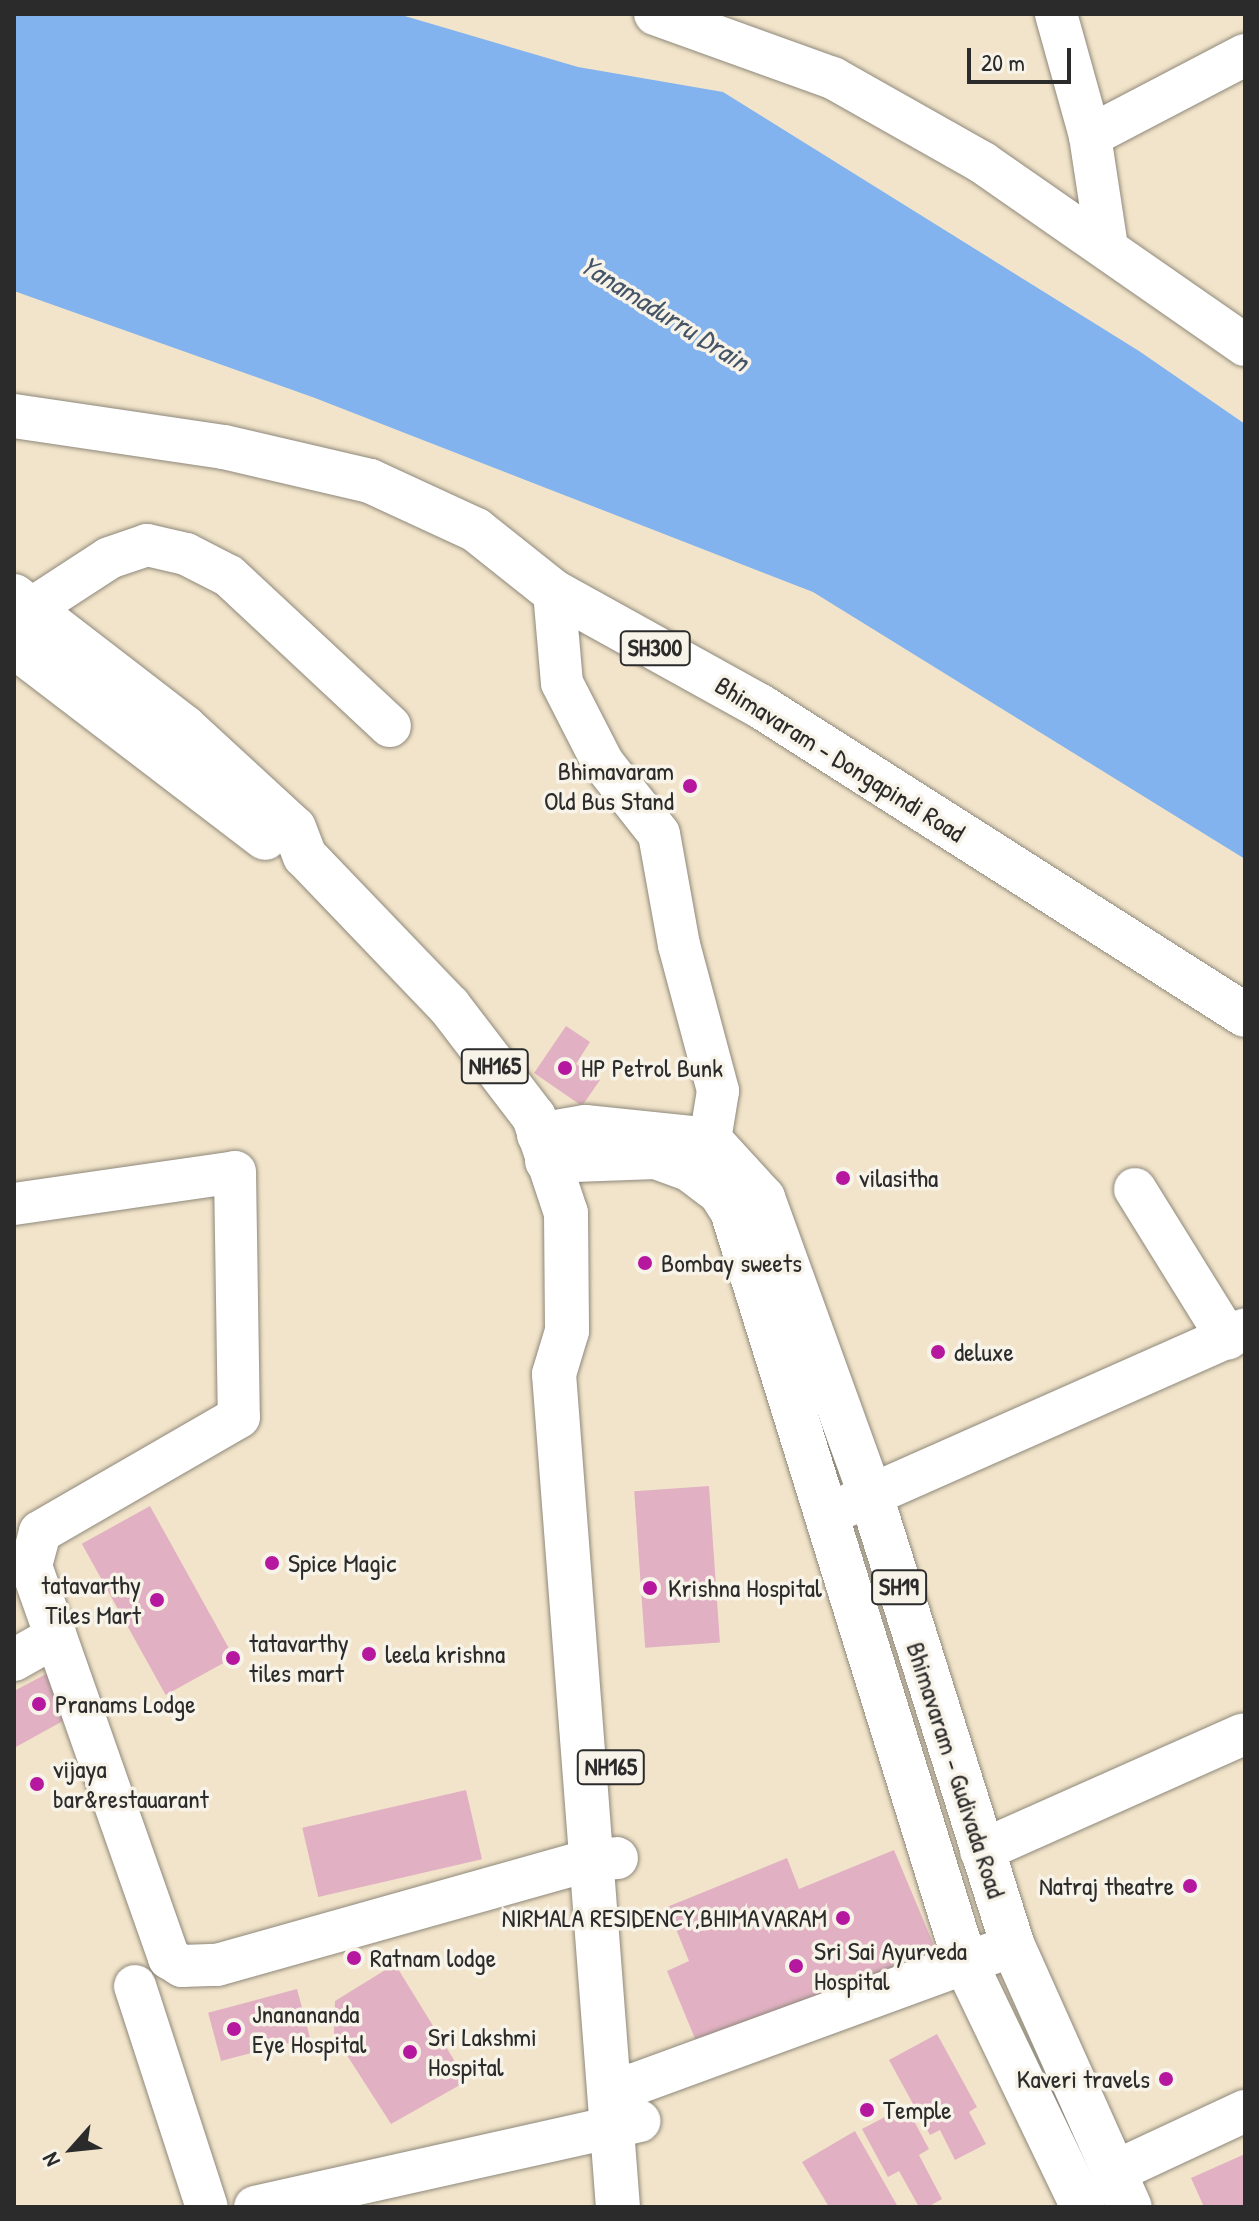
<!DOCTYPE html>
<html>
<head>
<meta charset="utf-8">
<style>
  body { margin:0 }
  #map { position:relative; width:1259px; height:2221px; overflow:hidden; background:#f2e4ca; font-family:"Patrick Hand",sans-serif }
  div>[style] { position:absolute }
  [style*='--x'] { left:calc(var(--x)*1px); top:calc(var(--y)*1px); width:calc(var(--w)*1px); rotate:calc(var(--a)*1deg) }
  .water>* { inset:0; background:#82b3ee }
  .building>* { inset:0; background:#e1b1c3; transform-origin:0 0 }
  .roads { filter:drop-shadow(0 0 2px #8e887a) drop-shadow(0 0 2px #8e887a) }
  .minor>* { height:42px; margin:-21px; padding:0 21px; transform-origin:21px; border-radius:21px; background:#fff }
  .major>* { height:44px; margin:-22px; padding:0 22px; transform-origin:22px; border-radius:22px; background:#fff }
  .highway>* { height:44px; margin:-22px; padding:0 22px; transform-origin:22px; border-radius:22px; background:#fff }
  .dots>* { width:22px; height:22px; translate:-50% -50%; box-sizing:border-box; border:4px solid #f7f3e8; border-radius:50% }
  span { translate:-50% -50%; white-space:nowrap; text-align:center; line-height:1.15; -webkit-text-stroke:7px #f7f3e8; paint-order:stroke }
  .shield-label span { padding:2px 6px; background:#f7f3e8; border:2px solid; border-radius:6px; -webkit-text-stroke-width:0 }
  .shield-label { font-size:24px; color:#2b2b2b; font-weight:700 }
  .street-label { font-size:26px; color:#2b2b2b }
  .poi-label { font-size:26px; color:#2b2b2b }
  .right { translate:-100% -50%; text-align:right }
  .left { translate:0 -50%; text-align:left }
  .water-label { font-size:28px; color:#455466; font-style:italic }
  .frame { position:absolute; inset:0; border:16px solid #2b2b2b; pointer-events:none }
  .north { position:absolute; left:32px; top:2109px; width:80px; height:80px; -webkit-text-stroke:6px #f7f3e8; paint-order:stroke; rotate:243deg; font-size:22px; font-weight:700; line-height:32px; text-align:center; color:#2b2b2b }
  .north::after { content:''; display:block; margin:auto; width:28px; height:36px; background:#2b2b2b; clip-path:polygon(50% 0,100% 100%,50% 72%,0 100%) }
  .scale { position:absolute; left:967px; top:48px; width:104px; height:36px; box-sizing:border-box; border:4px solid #2b2b2b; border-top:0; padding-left:10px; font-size:24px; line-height:28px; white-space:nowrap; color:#2b2b2b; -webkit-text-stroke:6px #f7f3e8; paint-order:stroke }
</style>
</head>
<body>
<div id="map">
  <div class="water">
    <div style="clip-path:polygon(14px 14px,398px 14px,578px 67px,723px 92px,1139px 351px,1245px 424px,1245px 859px,813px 592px,315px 398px,14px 291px)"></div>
  </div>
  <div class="building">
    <div style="clip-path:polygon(566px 1026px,590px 1042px,576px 1064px,600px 1080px,582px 1106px,534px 1073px)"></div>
    <div style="left:709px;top:1486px;width:157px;height:75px;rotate:86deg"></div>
    <div style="left:150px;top:1506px;width:173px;height:78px;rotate:61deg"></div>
    <div style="clip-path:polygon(48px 1673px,72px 1716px,14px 1748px,14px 1691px)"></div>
    <div style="left:466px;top:1790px;width:71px;height:168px;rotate:77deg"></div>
    <div style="clip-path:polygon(894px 1850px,938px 1955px,701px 2053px,667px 1971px,689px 1961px,667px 1907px,787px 1858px,799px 1889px)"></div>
    <div style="clip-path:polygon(395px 1964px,467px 2081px,391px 2124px,334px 2035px,335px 2001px)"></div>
    <div style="left:297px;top:1989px;width:50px;height:92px;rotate:75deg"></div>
    <div style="clip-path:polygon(937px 2034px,977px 2107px,969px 2112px,986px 2144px,955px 2160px,940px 2130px,930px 2135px,889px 2060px)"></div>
    <div style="clip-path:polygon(906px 2106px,929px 2149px,919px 2155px,942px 2199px,928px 2207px,919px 2207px,899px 2171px,888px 2177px,862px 2129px)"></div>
    <div style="clip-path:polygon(855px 2131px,898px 2207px,829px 2207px,802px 2162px)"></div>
    <div style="clip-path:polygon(1245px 2154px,1245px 2207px,1204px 2207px,1191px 2178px)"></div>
  </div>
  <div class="roads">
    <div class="minor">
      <div style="--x:655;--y:14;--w:189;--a:19.8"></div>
      <div style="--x:833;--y:78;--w:172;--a:29.5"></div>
      <div style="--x:983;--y:163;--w:319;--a:34.8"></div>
      <div style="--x:1056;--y:14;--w:127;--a:74.4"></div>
      <div style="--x:1090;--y:136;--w:112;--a:81.3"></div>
      <div style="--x:1090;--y:136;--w:175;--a:-27.6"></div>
      <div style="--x:554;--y:592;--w:91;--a:85"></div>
      <div style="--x:562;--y:683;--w:90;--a:62.9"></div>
      <div style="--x:603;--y:763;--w:90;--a:51.7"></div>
      <div style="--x:659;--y:834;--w:113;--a:79.8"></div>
      <div style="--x:679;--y:945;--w:151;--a:75"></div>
      <div style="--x:718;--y:1091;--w:50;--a:99.3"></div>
      <div style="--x:710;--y:1140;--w:34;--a:127"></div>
      <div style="--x:14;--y:620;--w:113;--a:-33.1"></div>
      <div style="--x:109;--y:558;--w:40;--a:-18.9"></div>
      <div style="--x:147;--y:545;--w:40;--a:13"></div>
      <div style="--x:186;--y:554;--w:48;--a:27.1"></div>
      <div style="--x:229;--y:576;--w:220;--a:43"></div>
      <div style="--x:1135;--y:1189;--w:176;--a:58.2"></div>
      <div style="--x:14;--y:1204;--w:223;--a:-8.2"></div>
      <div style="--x:235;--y:1172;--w:245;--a:89.1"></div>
      <div style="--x:239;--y:1417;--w:230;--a:150"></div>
      <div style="--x:40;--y:1532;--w:35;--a:105"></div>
      <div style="--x:31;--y:1566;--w:416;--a:70.6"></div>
      <div style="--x:169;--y:1958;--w:15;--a:32"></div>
      <div style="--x:182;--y:1966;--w:35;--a:-2"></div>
      <div style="--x:217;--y:1965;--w:387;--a:-15.7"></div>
      <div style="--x:590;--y:1860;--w:27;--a:-4"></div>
      <div style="--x:826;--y:1515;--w:458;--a:-23.9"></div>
      <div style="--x:14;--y:1660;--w:48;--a:-29.7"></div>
      <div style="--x:981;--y:1851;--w:286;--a:-24"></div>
      <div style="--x:135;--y:1986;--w:232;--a:72"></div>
      <div style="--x:608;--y:2087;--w:27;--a:-6"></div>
      <div style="--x:635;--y:2084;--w:402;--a:-20.1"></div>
      <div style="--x:1114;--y:2172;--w:145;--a:-25"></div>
      <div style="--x:255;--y:2207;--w:394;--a:-12.6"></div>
    </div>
    <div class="major">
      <div style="--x:14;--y:416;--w:212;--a:8.4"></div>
      <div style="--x:224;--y:447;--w:150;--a:13.1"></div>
      <div style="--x:370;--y:481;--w:117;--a:24.8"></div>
      <div style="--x:476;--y:530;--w:100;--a:38.5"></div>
      <div style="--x:554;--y:592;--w:235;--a:29"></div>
      <div style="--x:760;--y:706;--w:575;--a:32.5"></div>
      <div style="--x:539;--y:1135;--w:47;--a:-9.9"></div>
      <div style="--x:585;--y:1127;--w:126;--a:5.9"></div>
      <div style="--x:710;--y:1140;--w:79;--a:47.6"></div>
      <div style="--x:763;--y:1198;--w:317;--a:70.1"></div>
      <div style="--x:871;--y:1496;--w:472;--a:72.5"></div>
      <div style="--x:1013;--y:1946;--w:286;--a:65.9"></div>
      <div style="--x:547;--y:1161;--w:109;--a:-2.1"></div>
      <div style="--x:656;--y:1157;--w:35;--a:20"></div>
      <div style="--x:689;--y:1169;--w:39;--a:37"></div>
      <div style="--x:720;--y:1192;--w:22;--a:58"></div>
      <div style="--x:732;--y:1211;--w:786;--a:72.76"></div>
      <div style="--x:965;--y:1962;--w:272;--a:64.3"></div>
    </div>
    <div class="highway">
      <div style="--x:14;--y:596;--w:215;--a:37.6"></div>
      <div style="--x:184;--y:727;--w:149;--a:42.6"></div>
      <div style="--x:294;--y:828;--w:30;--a:69"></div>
      <div style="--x:305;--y:856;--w:208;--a:46.2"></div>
      <div style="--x:449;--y:1006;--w:140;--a:52.6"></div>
      <div style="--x:534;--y:1117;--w:101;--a:71.6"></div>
      <div style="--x:566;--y:1213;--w:118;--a:89.5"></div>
      <div style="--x:567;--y:1331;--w:45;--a:106.8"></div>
      <div style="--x:554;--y:1374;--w:835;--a:85.61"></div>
      <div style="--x:14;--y:646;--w:316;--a:37.4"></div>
    </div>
  </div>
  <div class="dots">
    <div style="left:690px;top:786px;background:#b5179e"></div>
    <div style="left:565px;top:1068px;background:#b5179e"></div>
    <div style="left:843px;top:1178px;background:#b5179e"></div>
    <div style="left:645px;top:1263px;background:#b5179e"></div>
    <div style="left:938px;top:1352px;background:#b5179e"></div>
    <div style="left:272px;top:1563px;background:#b5179e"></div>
    <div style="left:650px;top:1588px;background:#b5179e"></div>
    <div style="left:157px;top:1600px;background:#b5179e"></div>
    <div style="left:369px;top:1654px;background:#b5179e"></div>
    <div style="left:233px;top:1658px;background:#b5179e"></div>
    <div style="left:39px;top:1704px;background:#b5179e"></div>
    <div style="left:37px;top:1784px;background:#b5179e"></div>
    <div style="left:1190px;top:1886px;background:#b5179e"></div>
    <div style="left:843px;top:1918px;background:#b5179e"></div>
    <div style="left:354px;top:1958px;background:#b5179e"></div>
    <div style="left:796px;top:1966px;background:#b5179e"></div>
    <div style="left:234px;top:2029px;background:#b5179e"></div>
    <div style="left:410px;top:2052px;background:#b5179e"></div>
    <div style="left:1166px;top:2079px;background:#b5179e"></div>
    <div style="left:867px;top:2110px;background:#b5179e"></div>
  </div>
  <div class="shield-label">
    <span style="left:655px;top:648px">SH300</span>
    <span style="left:495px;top:1066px">NH165</span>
    <span style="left:899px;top:1587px">SH19</span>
    <span style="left:611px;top:1767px">NH165</span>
  </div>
  <div class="street-label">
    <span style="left:840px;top:759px;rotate:32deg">Bhimavaram - Dongapindi Road</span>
    <span style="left:956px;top:1770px;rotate:72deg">Bhimavaram - Gudivada Road</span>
  </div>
  <div class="poi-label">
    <span class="right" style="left:674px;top:786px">Bhimavaram<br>Old Bus Stand</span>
    <span class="left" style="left:581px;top:1068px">HP Petrol Bunk</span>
    <span class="left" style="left:859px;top:1178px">vilasitha</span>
    <span class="left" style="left:661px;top:1263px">Bombay sweets</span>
    <span class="left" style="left:954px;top:1352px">deluxe</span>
    <span class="left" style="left:288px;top:1563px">Spice Magic</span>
    <span class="right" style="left:141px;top:1600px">tatavarthy<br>Tiles Mart</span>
    <span class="left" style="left:668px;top:1588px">Krishna Hospital</span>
    <span class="left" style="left:249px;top:1658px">tatavarthy<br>tiles mart</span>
    <span class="left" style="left:385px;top:1654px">leela krishna</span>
    <span class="left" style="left:55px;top:1704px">Pranams Lodge</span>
    <span class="left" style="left:53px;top:1784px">vijaya<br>bar&amp;restauarant</span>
    <span class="right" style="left:1174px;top:1886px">Natraj theatre</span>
    <span class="right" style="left:827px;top:1918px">NIRMALA RESIDENCY,BHIMAVARAM</span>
    <span class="left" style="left:814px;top:1966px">Sri Sai Ayurveda<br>Hospital</span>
    <span class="left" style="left:370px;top:1958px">Ratnam lodge</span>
    <span class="left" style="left:252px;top:2029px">Jnanananda<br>Eye Hospital</span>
    <span class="left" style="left:428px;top:2052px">Sri Lakshmi<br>Hospital</span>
    <span class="right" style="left:1150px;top:2079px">Kaveri travels</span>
    <span class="left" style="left:883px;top:2110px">Temple</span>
  </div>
  <div class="water-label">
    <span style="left:665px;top:313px;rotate:32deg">Yanamadurru Drain</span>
  </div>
  <div class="frame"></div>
  <div class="north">N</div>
  <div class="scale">20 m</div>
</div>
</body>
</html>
